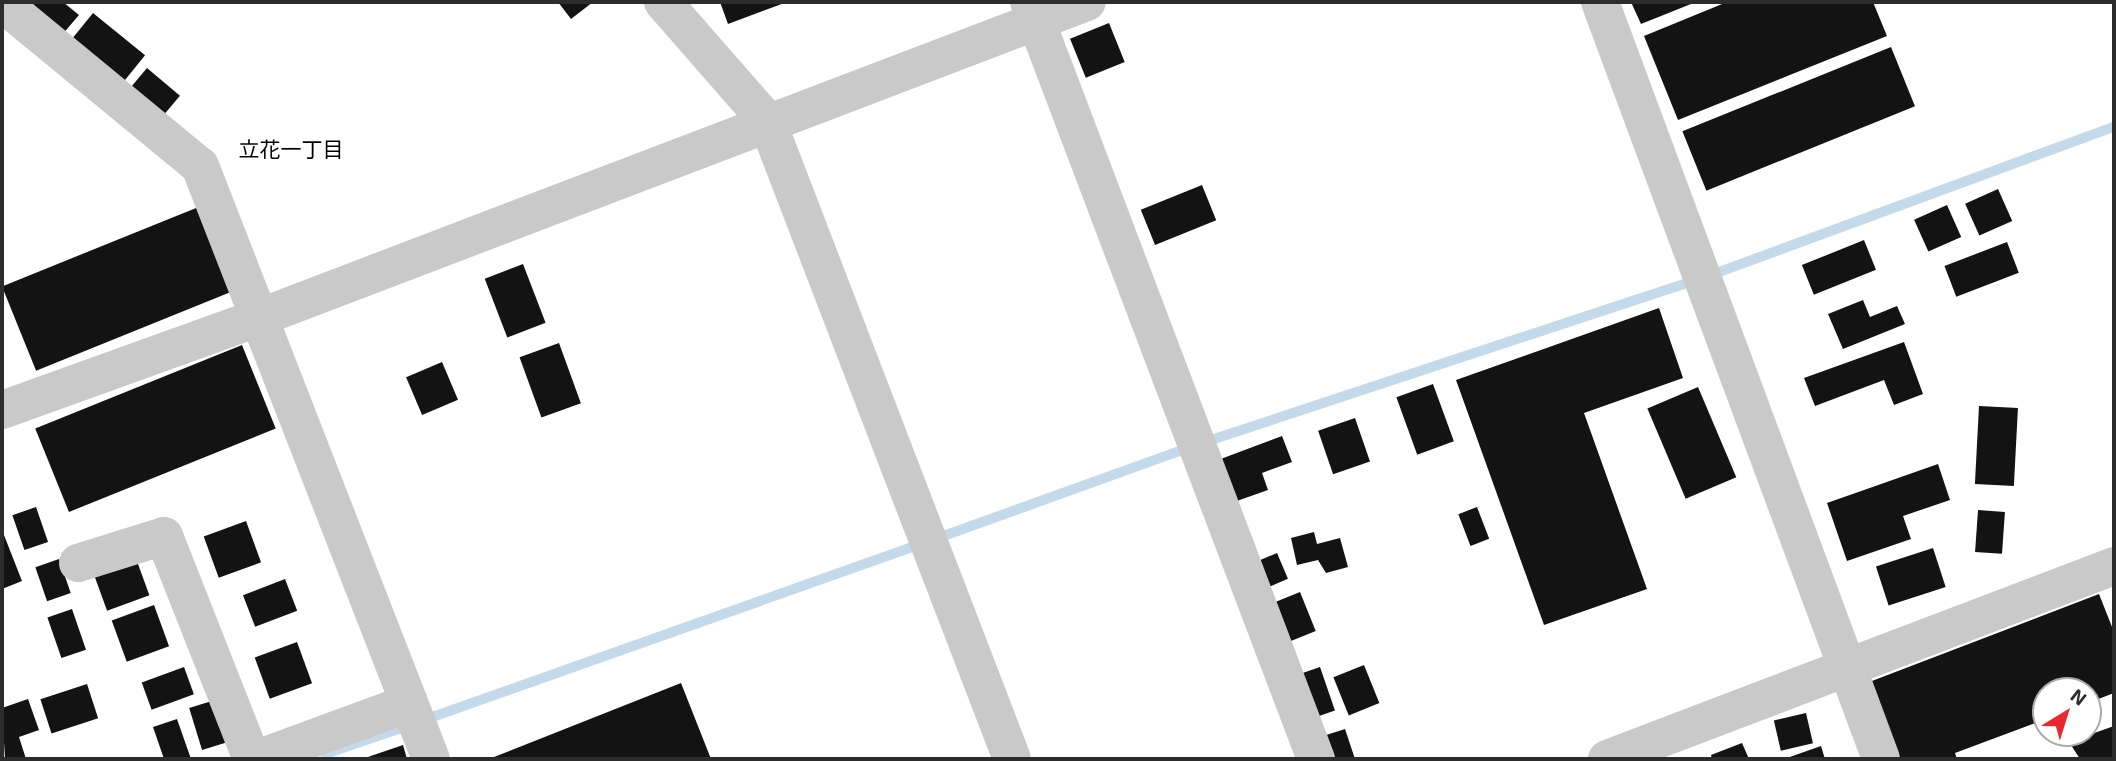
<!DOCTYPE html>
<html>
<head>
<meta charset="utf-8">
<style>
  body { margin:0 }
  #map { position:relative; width:2116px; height:761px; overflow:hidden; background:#fff; font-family:"Exo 2","Noto Sans JP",sans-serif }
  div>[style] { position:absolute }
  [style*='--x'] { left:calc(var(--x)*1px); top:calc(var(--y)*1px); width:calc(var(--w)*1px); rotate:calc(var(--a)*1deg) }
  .stream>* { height:10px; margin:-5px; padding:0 5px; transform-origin:5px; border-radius:5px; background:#c4daeb }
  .building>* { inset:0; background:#131313; transform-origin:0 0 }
  .minor>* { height:38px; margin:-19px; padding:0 19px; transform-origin:19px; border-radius:19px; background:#c9c9c9 }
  span { translate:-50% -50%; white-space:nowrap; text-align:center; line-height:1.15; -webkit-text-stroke:7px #fff; paint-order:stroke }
  .neighbourhood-label { font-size:21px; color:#000 }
  .frame { position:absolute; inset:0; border:4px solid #2c2c2c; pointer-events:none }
  .north { position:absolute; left:2032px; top:677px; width:70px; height:70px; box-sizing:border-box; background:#fff; border:2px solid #ababab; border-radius:50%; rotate:38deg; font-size:19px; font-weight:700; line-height:28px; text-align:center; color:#2c2c2c }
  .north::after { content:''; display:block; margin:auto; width:24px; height:32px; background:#e7292e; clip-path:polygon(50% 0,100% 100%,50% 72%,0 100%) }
</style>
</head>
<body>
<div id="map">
  <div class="stream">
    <div style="--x:1711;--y:275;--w:429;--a:-20.2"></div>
    <div style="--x:1205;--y:442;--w:517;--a:-18.26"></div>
    <div style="--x:935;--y:539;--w:272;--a:-19.8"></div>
    <div style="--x:424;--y:720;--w:527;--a:-19.5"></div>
    <div style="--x:325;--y:754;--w:90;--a:-18.8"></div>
  </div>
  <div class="building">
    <div style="clip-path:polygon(20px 2px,63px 2px,79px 15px,61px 36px)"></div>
    <div style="clip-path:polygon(558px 2px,593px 2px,571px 19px)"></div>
    <div style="clip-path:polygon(720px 2px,787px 2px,728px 24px)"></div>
    <div style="clip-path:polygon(1631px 2px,1696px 2px,1641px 24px)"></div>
    <div style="clip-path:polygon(1727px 2px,1873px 2px,1887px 36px,1678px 120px,1644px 36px)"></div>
    <div style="left:93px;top:13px;width:67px;height:39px;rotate:39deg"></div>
    <div style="left:1109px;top:23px;width:42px;height:42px;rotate:68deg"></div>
    <div style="left:1891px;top:47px;width:64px;height:225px;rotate:68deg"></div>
    <div style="left:147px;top:68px;width:43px;height:32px;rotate:40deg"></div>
    <div style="left:1202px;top:185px;width:38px;height:66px;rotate:68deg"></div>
    <div style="left:1998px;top:189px;width:35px;height:36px;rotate:66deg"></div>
    <div style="left:206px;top:204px;width:91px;height:220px;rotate:68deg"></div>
    <div style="left:1947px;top:205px;width:35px;height:36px;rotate:66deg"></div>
    <div style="left:1864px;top:240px;width:32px;height:67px;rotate:68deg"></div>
    <div style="left:2007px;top:242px;width:33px;height:67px;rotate:69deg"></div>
    <div style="left:523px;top:264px;width:63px;height:41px;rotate:69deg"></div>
    <div style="clip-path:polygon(1863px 300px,1870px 317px,1897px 306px,1905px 324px,1843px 349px,1828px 314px)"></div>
    <div style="clip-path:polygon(1659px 308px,1683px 378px,1584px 413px,1647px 589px,1544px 625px,1456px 380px)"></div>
    <div style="clip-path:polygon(1904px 342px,1923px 394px,1894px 405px,1884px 380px,1815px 406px,1804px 378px)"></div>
    <div style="left:559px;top:343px;width:64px;height:42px;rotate:70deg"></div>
    <div style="left:242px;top:345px;width:90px;height:223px;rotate:68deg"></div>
    <div style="left:442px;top:362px;width:41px;height:39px;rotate:67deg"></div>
    <div style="left:1433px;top:384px;width:61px;height:39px;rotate:70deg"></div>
    <div style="left:1698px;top:387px;width:98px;height:55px;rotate:67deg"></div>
    <div style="left:1979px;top:406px;width:39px;height:78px;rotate:3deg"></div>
    <div style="left:1355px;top:418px;width:46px;height:39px;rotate:71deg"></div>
    <div style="clip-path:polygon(1282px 436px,1292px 462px,1262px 473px,1268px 490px,1234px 502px,1218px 460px)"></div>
    <div style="clip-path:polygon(1938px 464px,1950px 500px,1903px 516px,1911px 539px,1847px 561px,1827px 503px)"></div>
    <div style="left:36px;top:507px;width:37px;height:25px;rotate:71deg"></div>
    <div style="left:1477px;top:507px;width:34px;height:20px;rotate:69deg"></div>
    <div style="left:1978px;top:510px;width:27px;height:42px;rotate:4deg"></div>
    <div style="left:246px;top:521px;width:44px;height:45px;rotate:70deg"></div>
    <div style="clip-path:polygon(2px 530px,22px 581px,2px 589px)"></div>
    <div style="clip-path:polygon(1314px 532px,1317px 544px,1340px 538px,1348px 567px,1326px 573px,1318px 560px,1297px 565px,1291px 538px)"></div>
    <div style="left:1933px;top:548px;width:41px;height:60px;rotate:72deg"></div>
    <div style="left:134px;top:553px;width:45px;height:45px;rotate:70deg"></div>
    <div style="left:1277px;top:553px;width:28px;height:27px;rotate:67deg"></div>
    <div style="left:59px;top:559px;width:36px;height:25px;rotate:71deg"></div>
    <div style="left:285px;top:579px;width:34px;height:45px;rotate:69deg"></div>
    <div style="left:1300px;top:592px;width:42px;height:32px;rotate:68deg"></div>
    <div style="clip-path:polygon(2099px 594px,2114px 632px,2114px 693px,2088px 703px,2088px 691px,2046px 691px,2046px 719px,1955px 753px,1957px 759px,1889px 759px,1864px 684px)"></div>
    <div style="left:154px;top:605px;width:44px;height:45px;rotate:70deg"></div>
    <div style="left:72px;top:609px;width:43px;height:26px;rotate:71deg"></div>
    <div style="left:297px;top:642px;width:44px;height:45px;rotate:70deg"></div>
    <div style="left:1364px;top:665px;width:41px;height:33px;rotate:68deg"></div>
    <div style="left:184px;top:667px;width:29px;height:45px;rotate:70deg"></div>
    <div style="left:1320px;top:667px;width:46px;height:26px;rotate:71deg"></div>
    <div style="clip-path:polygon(681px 683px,711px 759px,489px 759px)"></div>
    <div style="left:87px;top:684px;width:36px;height:49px;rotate:72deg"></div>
    <div style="clip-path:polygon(28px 699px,39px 730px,19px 737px,26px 759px,5px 759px,2px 708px)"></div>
    <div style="left:215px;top:700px;width:44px;height:27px;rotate:73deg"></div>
    <div style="left:1806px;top:713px;width:31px;height:33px;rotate:77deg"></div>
    <div style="clip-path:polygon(177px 719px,191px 759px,164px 759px,153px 727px)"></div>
    <div style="clip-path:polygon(2114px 726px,2114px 759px,2080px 759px,2069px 742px)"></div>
    <div style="clip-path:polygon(1345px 729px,1355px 759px,1327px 759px,1320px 737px)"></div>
    <div style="clip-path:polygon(1742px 743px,1749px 759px,1712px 759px,1711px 755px)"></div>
    <div style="clip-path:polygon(403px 745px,407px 759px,362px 759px)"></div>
    <div style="clip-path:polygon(1821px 746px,1825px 759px,1784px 759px)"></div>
  </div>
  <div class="minor">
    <div style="--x:663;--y:2;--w:158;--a:48.8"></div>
    <div style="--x:767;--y:121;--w:683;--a:68.99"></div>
    <div style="--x:1029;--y:2;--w:810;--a:69.24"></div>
    <div style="--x:1600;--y:2;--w:807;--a:69.63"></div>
    <div style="--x:2;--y:3;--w:256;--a:39.5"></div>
    <div style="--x:200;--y:166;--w:636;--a:68.72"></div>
    <div style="--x:2;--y:410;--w:272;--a:-19.8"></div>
    <div style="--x:258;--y:318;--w:887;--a:-20.87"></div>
    <div style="--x:78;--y:563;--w:90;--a:-17.4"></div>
    <div style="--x:164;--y:536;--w:240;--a:68.5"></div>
    <div style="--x:257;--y:759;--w:162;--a:-20.2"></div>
    <div style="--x:1607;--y:759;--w:542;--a:-20.84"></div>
  </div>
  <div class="neighbourhood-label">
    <span style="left:291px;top:149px">立花一丁目</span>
  </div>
  <div class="frame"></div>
  <div class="north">N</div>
</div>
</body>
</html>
